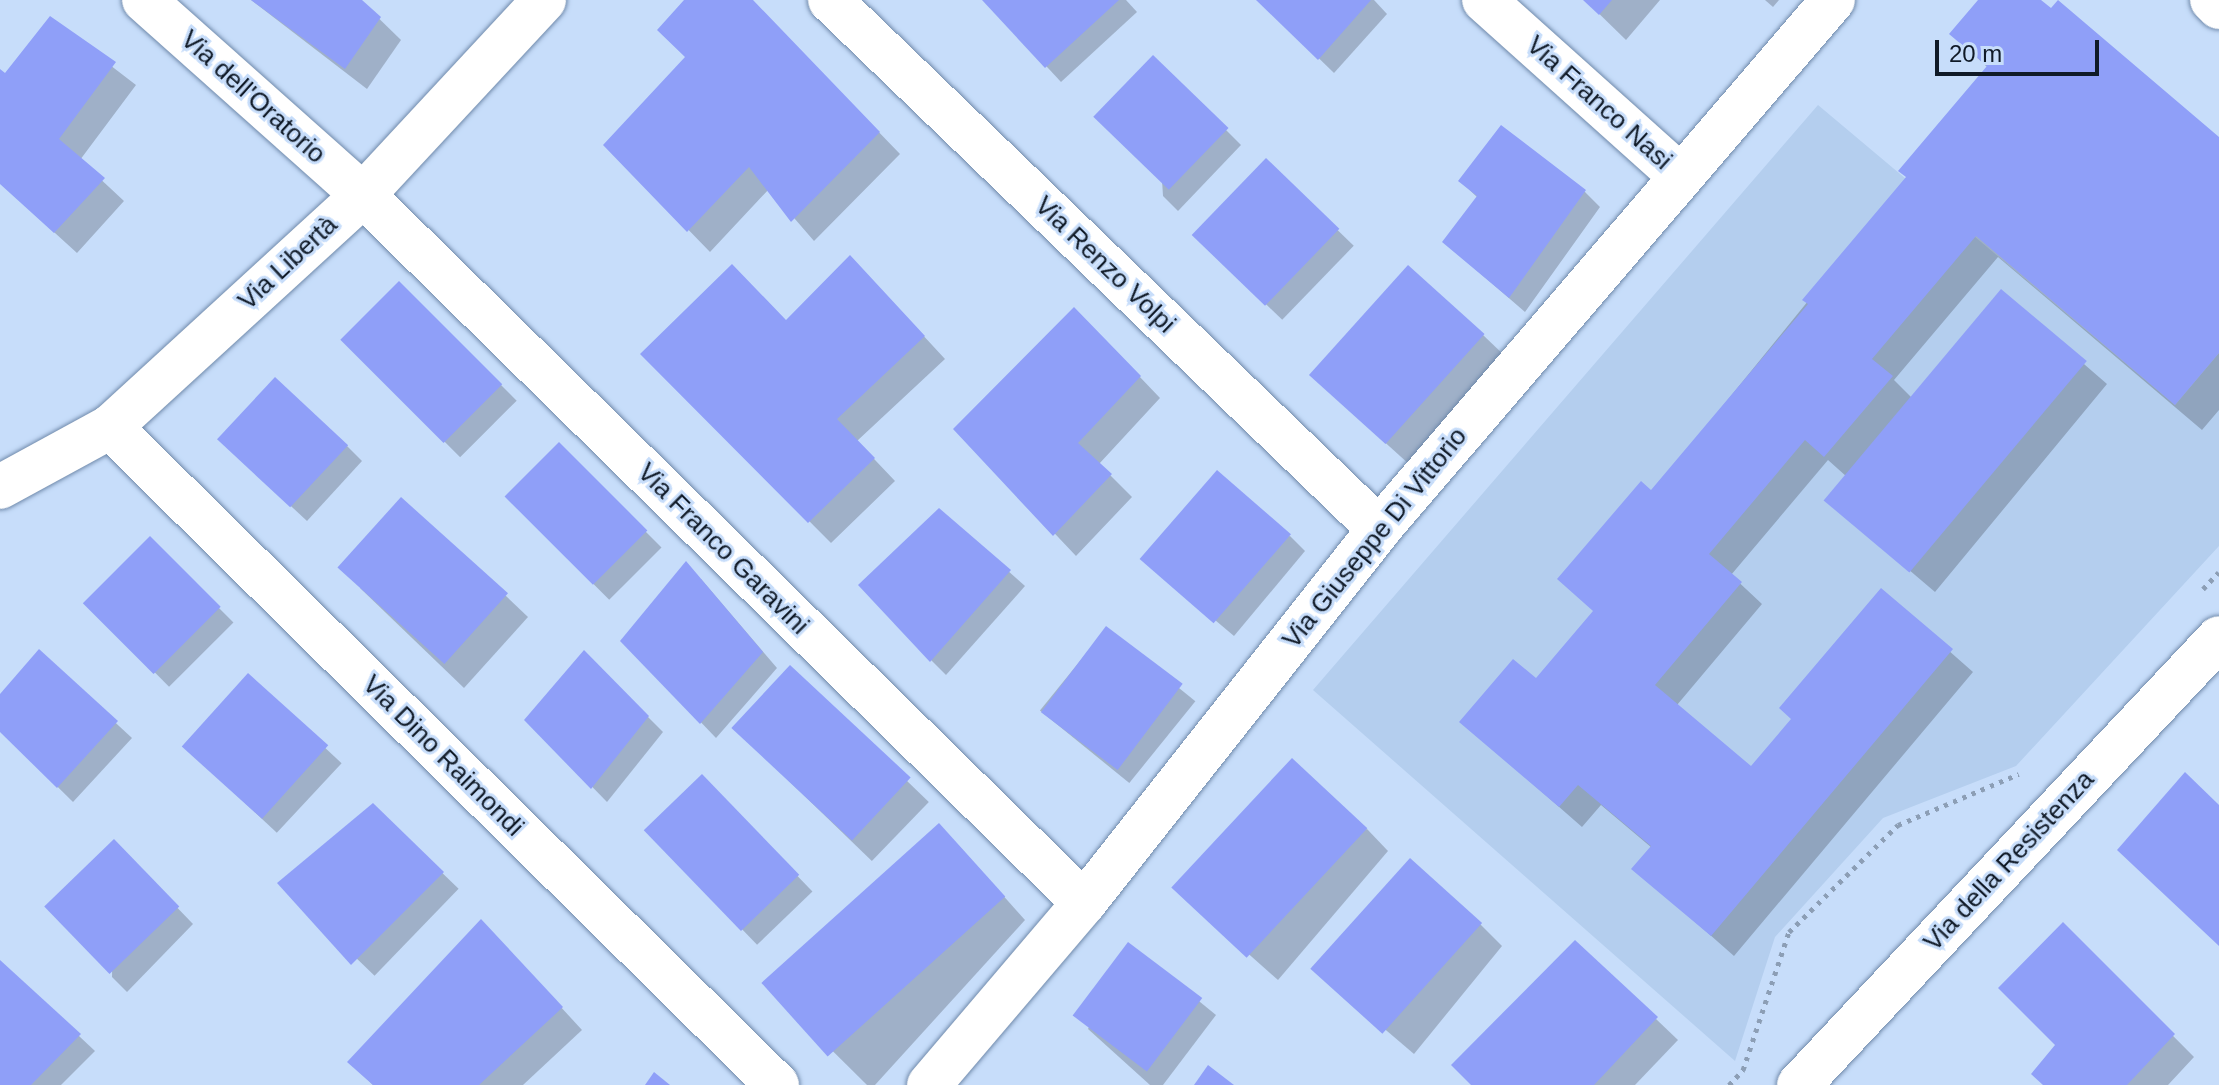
<!DOCTYPE html>
<html>
<head>
<meta charset="utf-8">
<style>
  body { margin:0 }
  #map { position:relative; width:2219px; height:1085px; overflow:hidden; background:#c7ddfa; font-family:Helvetica,sans-serif }
  div>[style] { position:absolute }
  [style*='--x'] { left:calc(var(--x)*1px); top:calc(var(--y)*1px); width:calc(var(--w)*1px); rotate:calc(var(--a)*1deg) }
  .built>* { inset:0; background:#b4ceee }
  .shadow>* { inset:0; background:#0003; transform-origin:0 0 }
  .building>* { inset:0; background:#8f9ff8; transform-origin:0 0 }
  .path>* { height:5px; margin-top:-2.5px; transform-origin:0; background:repeating-linear-gradient(90deg,#8c9eb5 0 4px,transparent 0 10px) }
  .roads { filter:drop-shadow(0 0 2px #708aab) drop-shadow(0 0 2px #708aab) }
  .street>* { height:44px; margin:-22px; padding:0 22px; transform-origin:22px; border-radius:22px; background:#fff }
  span { translate:-50% -50%; white-space:nowrap; text-align:center; line-height:1.15; -webkit-text-stroke:6px #c7ddfa; paint-order:stroke }
  .street-label { font-size:26px; color:#101a27 }
  .scale { position:absolute; left:1935px; top:40px; width:164px; height:36px; box-sizing:border-box; border:4px solid #101a27; border-top:0; padding-left:10px; font-size:24px; line-height:28px; white-space:nowrap; color:#101a27; -webkit-text-stroke:6px #c7ddfa; paint-order:stroke }
</style>
</head>
<body>
<div id="map">
  <div class="built">
    <div style="clip-path:polygon(1818px 105px,2175px 405px,2219px 353px,2219px 546px,2016px 766px,1883px 818px,1775px 937px,1735px 1061px,1313px 690px)"></div>
  </div>
  <div class="shadow">
    <div style="clip-path:polygon(251px 0,360px 0,401px 40px,367px 89px)"></div>
    <div style="clip-path:polygon(687px 0,751px 0,900px 154px,814px 241px,769px 189px,710px 252px,606px 145px,687px 57px)"></div>
    <div style="clip-path:polygon(985px 0,1126px 0,1137px 12px,1061px 82px)"></div>
    <div style="clip-path:polygon(1259px 0,1374px 0,1387px 14px,1334px 73px)"></div>
    <div style="clip-path:polygon(1585px 0,1660px 0,1626px 40px)"></div>
    <div style="clip-path:polygon(1765px 0,1779px 0,1773px 7px)"></div>
    <div style="clip-path:polygon(1981px 0,2038px 0,2219px 140px,2219px 410px,2202px 430px,1998px 257px,1894px 380px,1913px 399px,2001px 292px,2107px 384px,1935px 592px,1828px 501px,1847px 477px,1828px 460px,1731px 575px,1762px 604px,1677px 705px,1751px 769px,1793px 719px,1881px 591px,1973px 672px,1734px 956px,1634px 868px,1652px 848px,1601px 805px,1582px 827px,1462px 722px,1537px 681px,1595px 612px,1652px 493px,1908px 178px,1988px 68px,1952px 34px)"></div>
    <div style="clip-path:polygon(50px 19px,136px 85px,80px 160px,124px 201px,77px 253px,0 183px,0 72px,6px 76px)"></div>
    <div style="clip-path:polygon(1154px 58px,1241px 145px,1178px 211px,1163px 196px)"></div>
    <div style="left:1266px;top:161px;width:122px;height:103px;rotate:44deg"></div>
    <div style="clip-path:polygon(1460px 181px,1585px 192px,1600px 207px,1525px 312px,1444px 242px,1478px 198px)"></div>
    <div style="clip-path:polygon(871px 279px,945px 359px,857px 441px,895px 481px,831px 543px,643px 354px,786px 322px)"></div>
    <div style="left:400px;top:284px;width:165px;height:80px;rotate:45deg"></div>
    <div style="clip-path:polygon(1096px 331px,1160px 398px,1099px 464px,1132px 497px,1076px 556px,956px 429px)"></div>
    <div style="clip-path:polygon(1483px 335px,1505px 356px,1410px 465px,1338px 400px)"></div>
    <div style="left:559px;top:445px;width:145px;height:74px;rotate:45deg"></div>
    <div style="clip-path:polygon(347px 446px,362px 461px,307px 521px,235px 454px)"></div>
    <div style="clip-path:polygon(939px 510px,1025px 586px,946px 675px,931px 660px)"></div>
    <div style="clip-path:polygon(1290px 536px,1305px 551px,1234px 636px,1146px 562px)"></div>
    <div style="left:150px;top:539px;width:118px;height:91px;rotate:45deg"></div>
    <div style="clip-path:polygon(701px 579px,777px 668px,716px 738px,623px 641px)"></div>
    <div style="clip-path:polygon(360px 588px,506px 596px,528px 617px,464px 688px)"></div>
    <div style="left:1106px;top:629px;width:115px;height:105px;rotate:39deg"></div>
    <div style="clip-path:polygon(39px 652px,132px 738px,73px 802px,0 730px,0 697px)"></div>
    <div style="clip-path:polygon(584px 653px,663px 732px,607px 802px,527px 720px)"></div>
    <div style="left:790px;top:668px;width:193px;height:82px;rotate:44deg"></div>
    <div style="left:248px;top:676px;width:128px;height:95px;rotate:43deg"></div>
    <div style="left:702px;top:777px;width:159px;height:77px;rotate:46deg"></div>
    <div style="left:373px;top:806px;width:119px;height:121px;rotate:44deg"></div>
    <div style="clip-path:polygon(1367px 829px,1388px 851px,1278px 980px,1180px 893px)"></div>
    <div style="clip-path:polygon(114px 842px,193px 924px,127px 992px,112px 977px)"></div>
    <div style="clip-path:polygon(960px 847px,1025px 920px,875px 1085px,867px 1085px,774px 993px)"></div>
    <div style="clip-path:polygon(1480px 924px,1502px 946px,1414px 1054px,1312px 967px)"></div>
    <div style="clip-path:polygon(2063px 925px,2194px 1057px,2168px 1085px,2044px 1085px,2058px 1045px)"></div>
    <div style="clip-path:polygon(502px 943px,582px 1030px,523px 1085px,373px 1085px,349px 1062px)"></div>
    <div style="clip-path:polygon(1129px 944px,1216px 1015px,1163px 1085px,1150px 1085px,1088px 1029px)"></div>
    <div style="clip-path:polygon(0 962px,95px 1051px,61px 1085px,0 1085px)"></div>
    <div style="clip-path:polygon(1656px 1019px,1678px 1040px,1635px 1085px,1474px 1085px)"></div>
  </div>
  <div class="building">
    <div style="clip-path:polygon(251px 0,362px 0,381px 17px,345px 69px)"></div>
    <div style="clip-path:polygon(684px 0,753px 0,880px 132px,791px 222px,749px 167px,687px 232px,603px 145px,685px 57px,657px 30px)"></div>
    <div style="clip-path:polygon(982px 0,1119px 0,1045px 68px)"></div>
    <div style="clip-path:polygon(1256px 0,1371px 0,1318px 60px)"></div>
    <div style="clip-path:polygon(1583px 0,1612px 0,1599px 15px)"></div>
    <div style="clip-path:polygon(1978px 0,2041px 0,2051px 8px,2058px 0,2219px 137px,2219px 353px,2175px 405px,1976px 236px,1872px 359px,1893px 376px,1824px 457px,1805px 440px,1709px 554px,1742px 582px,1655px 685px,1751px 766px,1791px 719px,1779px 708px,1881px 588px,1953px 649px,1711px 936px,1631px 869px,1651px 846px,1578px 785px,1559px 807px,1459px 722px,1513px 659px,1536px 678px,1593px 611px,1557px 579px,1641px 481px,1651px 490px,1808px 304px,1802px 300px,1906px 177px,1898px 171px,1987px 66px,1949px 34px)"></div>
    <div style="clip-path:polygon(50px 16px,116px 62px,59px 139px,105px 178px,54px 233px,0 184px,0 69px,5px 73px)"></div>
    <div style="left:1153px;top:55px;width:105px;height:86px;rotate:44deg"></div>
    <div style="clip-path:polygon(1501px 125px,1586px 190px,1509px 298px,1442px 242px,1477px 196px,1458px 181px)"></div>
    <div style="left:1266px;top:158px;width:102px;height:107px;rotate:44deg"></div>
    <div style="clip-path:polygon(850px 255px,925px 336px,837px 419px,875px 458px,808px 523px,640px 354px,732px 264px,786px 320px)"></div>
    <div style="left:1408px;top:265px;width:103px;height:148px;rotate:42deg"></div>
    <div style="left:399px;top:281px;width:146px;height:83px;rotate:45deg"></div>
    <div style="left:2001px;top:289px;width:112px;height:276px;rotate:40deg"></div>
    <div style="clip-path:polygon(1074px 307px,1141px 376px,1078px 443px,1112px 474px,1053px 536px,953px 429px)"></div>
    <div style="left:275px;top:377px;width:100px;height:85px;rotate:43deg"></div>
    <div style="left:559px;top:442px;width:125px;height:77px;rotate:45deg"></div>
    <div style="left:1217px;top:470px;width:98px;height:118px;rotate:41deg"></div>
    <div style="left:401px;top:497px;width:144px;height:95px;rotate:42deg"></div>
    <div style="clip-path:polygon(939px 508px,1011px 570px,930px 662px,858px 585px)"></div>
    <div style="left:150px;top:536px;width:100px;height:95px;rotate:45deg"></div>
    <div style="clip-path:polygon(686px 561px,763px 652px,700px 724px,620px 641px)"></div>
    <div style="left:1106px;top:626px;width:96px;height:108px;rotate:37deg"></div>
    <div style="clip-path:polygon(39px 649px,118px 721px,57px 788px,0 732px,0 694px)"></div>
    <div style="clip-path:polygon(584px 650px,649px 716px,591px 789px,524px 720px)"></div>
    <div style="left:790px;top:665px;width:165px;height:86px;rotate:43deg"></div>
    <div style="left:248px;top:673px;width:108px;height:99px;rotate:42deg"></div>
    <div style="left:1292px;top:758px;width:103px;height:177px;rotate:43deg"></div>
    <div style="clip-path:polygon(2185px 772px,2219px 805px,2219px 946px,2117px 850px)"></div>
    <div style="left:702px;top:774px;width:140px;height:81px;rotate:46deg"></div>
    <div style="clip-path:polygon(373px 803px,444px 872px,351px 965px,277px 883px)"></div>
    <div style="left:939px;top:823px;width:99px;height:239px;rotate:48deg"></div>
    <div style="left:114px;top:839px;width:94px;height:97px;rotate:46deg"></div>
    <div style="left:1410px;top:858px;width:97px;height:149px;rotate:42deg"></div>
    <div style="clip-path:polygon(481px 919px,563px 1007px,479px 1085px,373px 1085px,347px 1062px)"></div>
    <div style="clip-path:polygon(2063px 922px,2175px 1034px,2127px 1085px,2043px 1085px,2031px 1074px,2055px 1045px,1998px 988px)"></div>
    <div style="clip-path:polygon(1575px 940px,1658px 1017px,1594px 1085px,1471px 1085px,1451px 1065px)"></div>
    <div style="left:1128px;top:942px;width:93px;height:92px;rotate:37deg"></div>
    <div style="clip-path:polygon(0 960px,81px 1034px,31px 1085px,0 1085px)"></div>
    <div style="clip-path:polygon(1208px 1065px,1234px 1085px,1194px 1085px)"></div>
    <div style="clip-path:polygon(654px 1072px,670px 1085px,645px 1085px)"></div>
  </div>
  <div class="path">
    <div style="--x:2203;--y:589;--w:23;--a:-47"></div>
    <div style="--x:1729;--y:1085;--w:21;--a:-47"></div>
    <div style="--x:1743;--y:1070;--w:145;--a:-71.6"></div>
    <div style="--x:1789;--y:932;--w:153;--a:-44.5"></div>
    <div style="--x:1898;--y:825;--w:131;--a:-22.9"></div>
  </div>
  <div class="roads">
    <div class="street">
      <div style="--x:144;--y:0;--w:293;--a:41.7"></div>
      <div style="--x:363;--y:195;--w:1010;--a:44.48"></div>
      <div style="--x:830;--y:0;--w:762;--a:43.94"></div>
      <div style="--x:1484;--y:0;--w:262;--a:41.9"></div>
      <div style="--x:2212;--y:0;--w:10;--a:45"></div>
      <div style="--x:110;--y:427;--w:937;--a:44.61"></div>
      <div style="--x:0;--y:487;--w:125;--a:-28.6"></div>
      <div style="--x:110;--y:427;--w:343;--a:-42.5"></div>
      <div style="--x:363;--y:195;--w:266;--a:-47.1"></div>
      <div style="--x:929;--y:1085;--w:239;--a:-49.6"></div>
      <div style="--x:1084;--y:903;--w:476;--a:-51.7"></div>
      <div style="--x:1379;--y:529;--w:697;--a:-49.36"></div>
      <div style="--x:1799;--y:1085;--w:613;--a:-46.78"></div>
    </div>
  </div>
  <div class="street-label">
    <span style="left:253px;top:97px;rotate:42deg">Via dell'Oratorio</span>
    <span style="left:1599px;top:103px;rotate:42deg">Via Franco Nasi</span>
    <span style="left:288px;top:263px;rotate:-43deg">Via Libertà</span>
    <span style="left:1105px;top:265px;rotate:44deg">Via Renzo Volpi</span>
    <span style="left:1375px;top:538px;rotate:-51deg">Via Giuseppe Di Vittorio</span>
    <span style="left:723px;top:549px;rotate:45deg">Via Franco Garavini</span>
    <span style="left:443px;top:756px;rotate:45deg">Via Dino Raimondi</span>
    <span style="left:2009px;top:861px;rotate:-47deg">Via della Resistenza</span>
  </div>
  <div class="scale">20 m</div>
</div>
</body>
</html>
